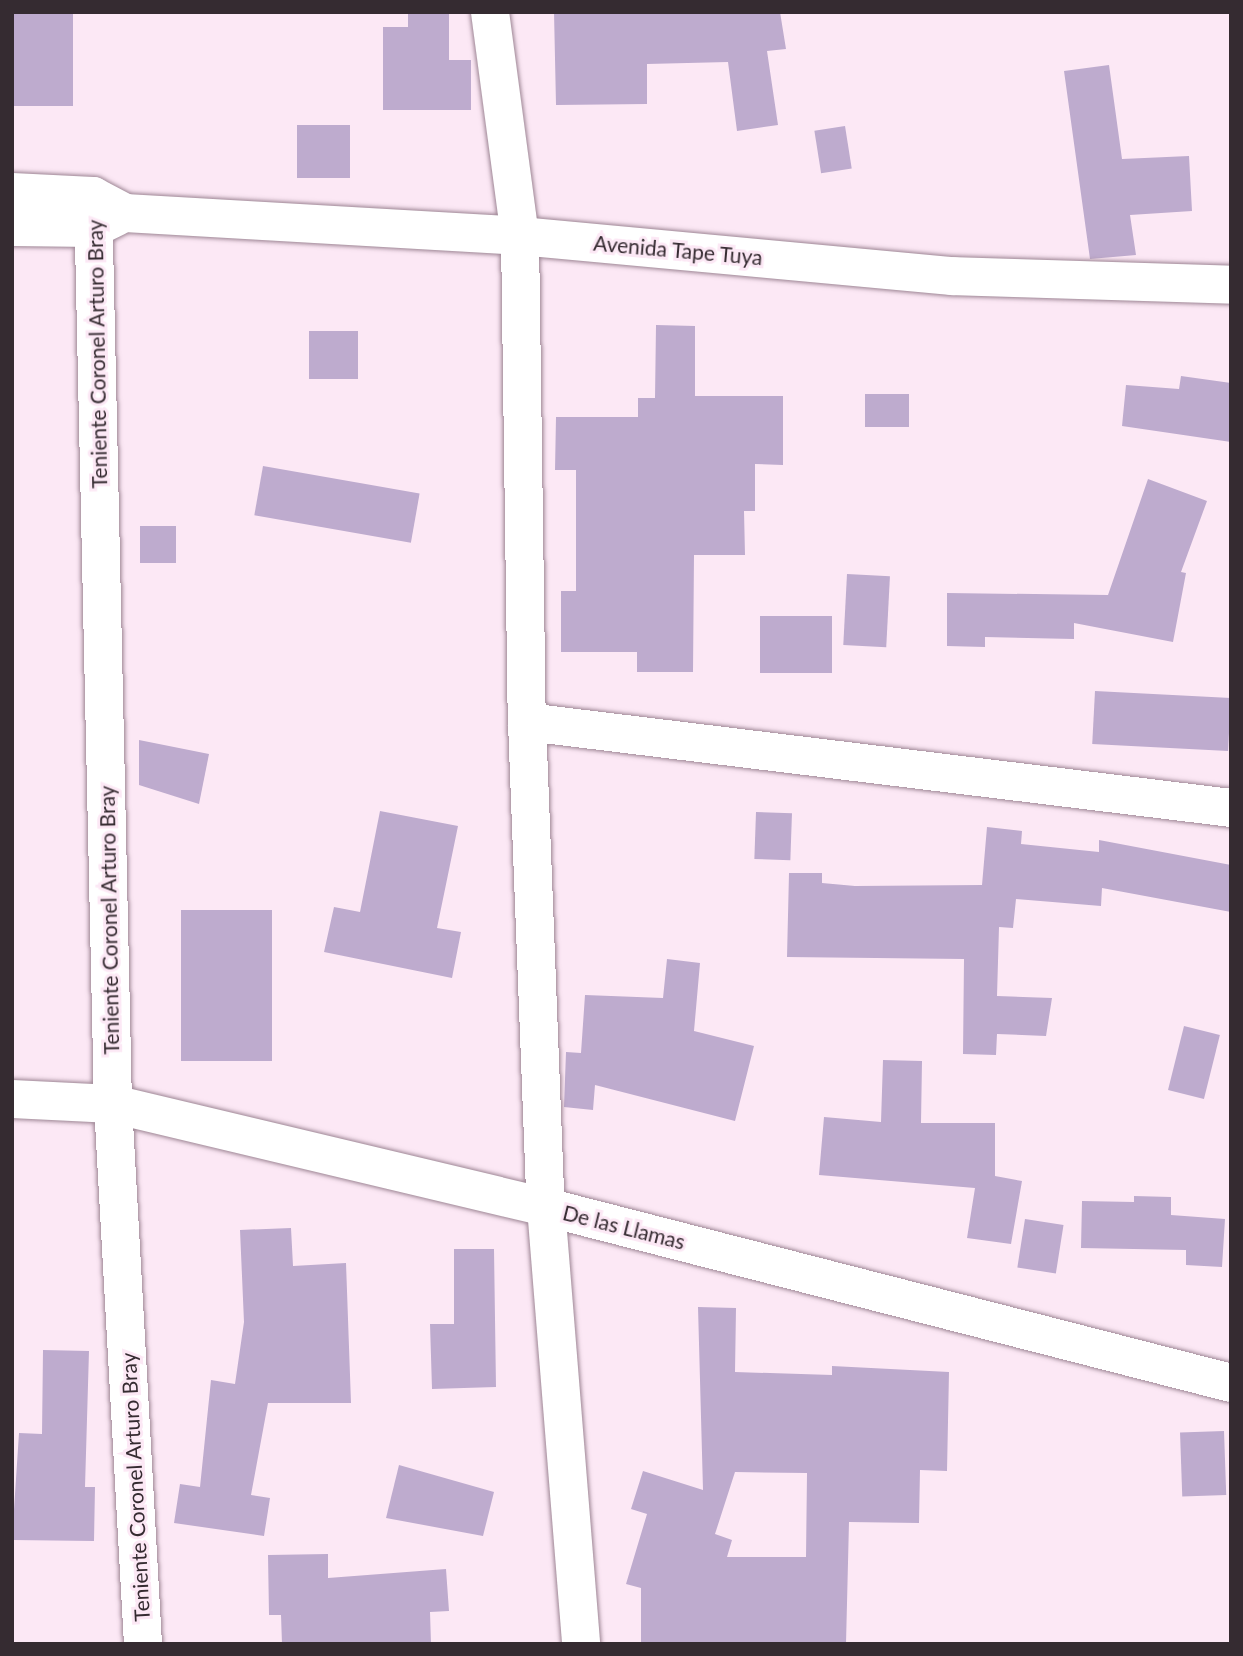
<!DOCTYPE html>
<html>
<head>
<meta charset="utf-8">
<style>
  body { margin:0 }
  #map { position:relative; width:1243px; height:1656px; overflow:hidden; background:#fce8f5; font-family:Lato,sans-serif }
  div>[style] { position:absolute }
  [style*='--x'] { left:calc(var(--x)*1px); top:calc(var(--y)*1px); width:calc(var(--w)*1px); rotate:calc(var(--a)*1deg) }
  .building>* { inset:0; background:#beabce; transform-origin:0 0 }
  .roads { filter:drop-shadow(0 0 2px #9e8695) drop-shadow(0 0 2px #9e8695) }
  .minor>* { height:38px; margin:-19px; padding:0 19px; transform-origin:19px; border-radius:19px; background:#fff }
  span { translate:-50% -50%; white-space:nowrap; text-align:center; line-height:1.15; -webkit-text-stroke:6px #fce8f5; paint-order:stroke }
  .street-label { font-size:21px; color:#352b31 }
  .frame { position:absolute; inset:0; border:14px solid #352b31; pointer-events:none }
</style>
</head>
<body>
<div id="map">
  <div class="building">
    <div style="left:12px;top:12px;width:61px;height:94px"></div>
    <div style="clip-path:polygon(554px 12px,780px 12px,786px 49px,767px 51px,778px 125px,737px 131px,728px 62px,647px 64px,647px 104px,556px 105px)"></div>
    <div style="clip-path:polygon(408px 13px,449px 13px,449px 60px,471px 60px,471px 110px,383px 110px,383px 27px,408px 27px)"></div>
    <div style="clip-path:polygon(1109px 65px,1122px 159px,1189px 156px,1192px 211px,1130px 215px,1136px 255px,1090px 259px,1064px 71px)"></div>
    <div style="left:297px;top:125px;width:53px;height:53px"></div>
    <div style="left:845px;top:126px;width:43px;height:31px;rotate:81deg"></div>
    <div style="clip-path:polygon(656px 325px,695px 326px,695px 396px,783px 396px,783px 465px,755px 464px,755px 511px,744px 511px,745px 555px,694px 555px,693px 672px,637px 672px,637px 652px,561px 652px,561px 591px,576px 591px,576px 470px,555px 470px,556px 417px,638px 417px,638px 398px,655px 398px)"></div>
    <div style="left:309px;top:331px;width:49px;height:48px"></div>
    <div style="clip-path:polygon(1181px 376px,1231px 383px,1231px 442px,1122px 426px,1126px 385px,1179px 389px)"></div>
    <div style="left:865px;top:394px;width:44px;height:33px"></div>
    <div style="left:263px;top:466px;width:159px;height:50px;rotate:10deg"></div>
    <div style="clip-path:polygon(1148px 479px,1207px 501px,1181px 572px,1186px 573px,1173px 642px,1074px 623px,1074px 639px,985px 637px,985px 647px,947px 646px,947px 593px,1108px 595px)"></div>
    <div style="left:140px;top:526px;width:36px;height:37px"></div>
    <div style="left:847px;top:574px;width:43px;height:71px;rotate:3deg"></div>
    <div style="left:760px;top:616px;width:72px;height:57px"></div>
    <div style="left:1095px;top:691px;width:136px;height:53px;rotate:3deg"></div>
    <div style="clip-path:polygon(139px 740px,209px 754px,199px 804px,139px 785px)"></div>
    <div style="clip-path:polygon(380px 811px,458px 826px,437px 928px,461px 932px,452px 978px,324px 952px,334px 907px,360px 912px)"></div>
    <div style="left:756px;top:812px;width:36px;height:47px;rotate:2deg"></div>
    <div style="clip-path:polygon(987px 827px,1022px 831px,1021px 844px,1099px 852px,1099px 840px,1231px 865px,1231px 912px,1102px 888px,1101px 906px,1016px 899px,1013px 928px,999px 927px,997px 996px,1052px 998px,1046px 1036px,997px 1034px,996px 1055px,963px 1054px,964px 959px,787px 957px,789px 873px,822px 873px,822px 883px,855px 886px,982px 885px)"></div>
    <div style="left:181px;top:910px;width:91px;height:151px"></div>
    <div style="clip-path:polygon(667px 959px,700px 963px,694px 1031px,754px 1046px,735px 1121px,595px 1085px,593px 1110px,564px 1107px,566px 1052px,581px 1053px,585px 995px,663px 998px)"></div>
    <div style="left:1184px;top:1026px;width:37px;height:66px;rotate:14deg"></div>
    <div style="clip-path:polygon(883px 1060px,922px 1061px,921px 1123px,995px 1123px,995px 1176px,1022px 1181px,1011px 1244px,967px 1238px,975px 1188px,819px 1175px,824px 1117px,881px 1122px)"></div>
    <div style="clip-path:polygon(1134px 1196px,1171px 1197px,1171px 1215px,1225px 1219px,1222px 1267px,1186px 1265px,1186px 1250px,1081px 1248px,1082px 1201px,1134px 1202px)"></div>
    <div style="left:1025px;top:1219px;width:39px;height:49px;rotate:9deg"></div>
    <div style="clip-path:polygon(291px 1228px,293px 1266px,346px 1263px,351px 1403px,268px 1403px,251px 1495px,270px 1498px,264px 1536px,174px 1523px,180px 1484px,200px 1487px,211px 1380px,235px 1384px,244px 1322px,240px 1230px)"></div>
    <div style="clip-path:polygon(454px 1249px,494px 1249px,496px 1387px,432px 1389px,430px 1324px,454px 1324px)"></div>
    <div style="clip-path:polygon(evenodd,698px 1307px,736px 1308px,735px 1372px,832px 1375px,832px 1366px,949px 1372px,947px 1471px,920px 1470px,919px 1523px,849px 1522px,846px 1644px,641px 1644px,641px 1588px,626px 1584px,647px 1514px,631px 1509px,643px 1471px,703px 1490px,698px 1307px,735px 1472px,807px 1473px,806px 1557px,727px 1557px,732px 1540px,715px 1534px,735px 1472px)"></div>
    <div style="clip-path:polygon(43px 1350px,89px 1351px,85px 1487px,95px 1487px,94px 1541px,12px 1540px,19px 1433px,42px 1434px)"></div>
    <div style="left:1224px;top:1431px;width:64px;height:44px;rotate:88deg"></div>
    <div style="clip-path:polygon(399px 1465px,494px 1492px,483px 1536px,386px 1518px)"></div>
    <div style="clip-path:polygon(328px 1554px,328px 1578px,446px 1569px,449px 1611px,430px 1612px,431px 1644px,282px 1644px,281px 1615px,269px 1615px,268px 1555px)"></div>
  </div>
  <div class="roads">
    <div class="minor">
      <div style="--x:490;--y:12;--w:226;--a:82.4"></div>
      <div style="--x:520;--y:236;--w:486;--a:89.2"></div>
      <div style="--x:527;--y:722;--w:485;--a:87.8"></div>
      <div style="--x:546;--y:1207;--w:438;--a:85.4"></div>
      <div style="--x:12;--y:192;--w:81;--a:2.8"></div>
      <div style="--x:93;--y:196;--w:36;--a:28"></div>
      <div style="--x:125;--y:213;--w:396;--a:3.3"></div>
      <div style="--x:520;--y:236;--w:434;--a:5.3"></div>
      <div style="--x:952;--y:276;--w:279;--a:1.8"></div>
      <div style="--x:93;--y:196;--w:908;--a:88.74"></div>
      <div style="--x:113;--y:1104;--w:541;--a:86.82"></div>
      <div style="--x:12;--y:227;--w:82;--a:0.7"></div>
      <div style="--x:94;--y:228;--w:25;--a:-26"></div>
      <div style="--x:527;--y:722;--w:709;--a:6.96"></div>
      <div style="--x:12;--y:1099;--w:101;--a:2.8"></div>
      <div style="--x:113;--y:1104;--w:445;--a:13.4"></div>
      <div style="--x:546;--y:1207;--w:707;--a:14.41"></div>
    </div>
  </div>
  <div class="street-label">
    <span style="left:678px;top:250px;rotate:5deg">Avenida Tape Tuya</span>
    <span style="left:97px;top:354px;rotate:-91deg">Teniente Coronel Arturo Bray</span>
    <span style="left:109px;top:920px;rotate:-91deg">Teniente Coronel Arturo Bray</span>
    <span style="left:624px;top:1227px;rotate:14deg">De las Llamas</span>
    <span style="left:135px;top:1487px;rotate:-93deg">Teniente Coronel Arturo Bray</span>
  </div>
  <div class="frame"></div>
</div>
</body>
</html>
